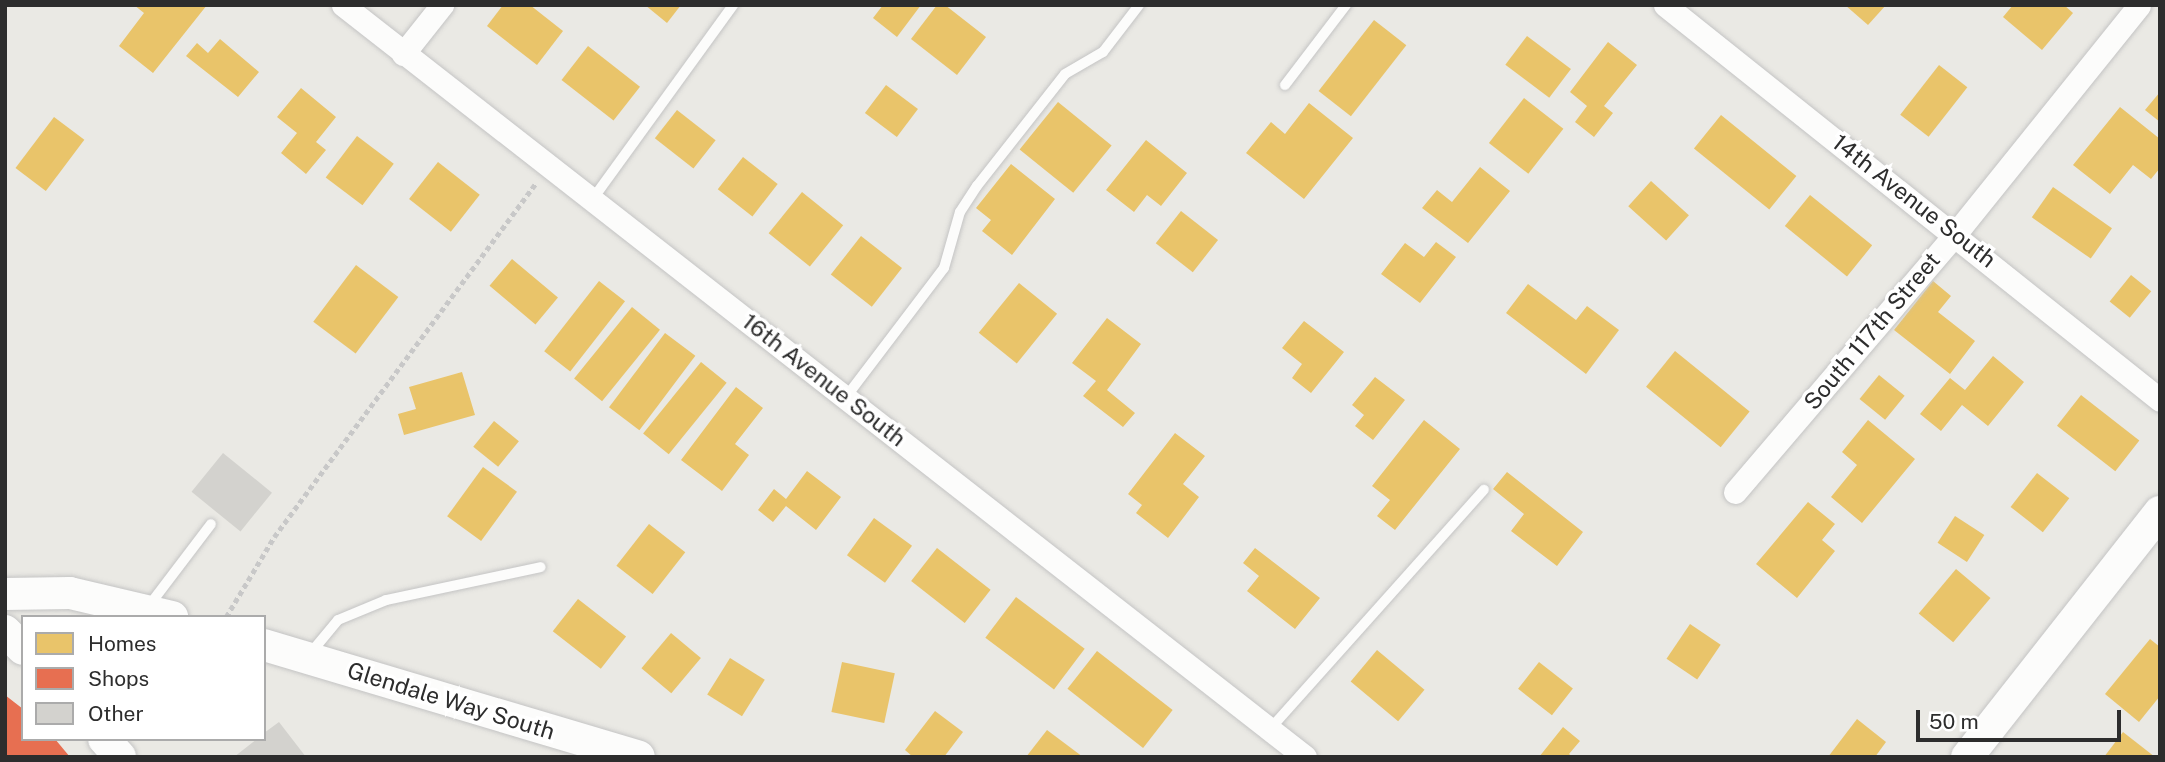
<!DOCTYPE html>
<html>
<head>
<meta charset="utf-8">
<style>
  body { margin:0 }
  #map { position:relative; width:2165px; height:762px; overflow:hidden; background:#eae9e4; font-family:"Public Sans",sans-serif }
  div>[style] { position:absolute }
  [style*='--x'] { left:calc(var(--x)*1px); top:calc(var(--y)*1px); width:calc(var(--w)*1px); rotate:calc(var(--a)*1deg) }
  .homes>* { inset:0; background:#e9c46a; transform-origin:0 0 }
  .shops>* { inset:0; background:#e76f51 }
  .building>* { inset:0; background:#d3d2ce; transform-origin:0 0 }
  .path>* { height:4.5px; margin-top:-2.25px; transform-origin:0; background:repeating-linear-gradient(90deg,#c8c8c8 0 5px,transparent 0 8.5px) }
  .roads { filter:drop-shadow(0 0 2px #c4c4c4) drop-shadow(0 0 2px #c4c4c4) }
  .lane>* { height:10px; margin:-5px; padding:0 5px; transform-origin:5px; border-radius:5px; background:#fcfcfb }
  .street>* { height:23px; margin:-11.5px; padding:0 11.5px; transform-origin:11.5px; border-radius:11.5px; background:#fcfcfb }
  .secondary>* { height:32px; margin:-16px; padding:0 16px; transform-origin:16px; border-radius:16px; background:#fcfcfb }
  span { translate:-50% -50%; white-space:nowrap; text-align:center; line-height:1.15; -webkit-text-stroke:7px #fff; paint-order:stroke }
  .street-label { font-size:23px; color:#2d2d2d }
  .frame { position:absolute; inset:0; border:7px solid #2d2d2d; pointer-events:none }
  .legend { position:absolute; left:21px; top:615px; width:245px; height:126px; box-sizing:border-box; background:#fff; border:2px solid #ababab; margin:0; padding:9px 12px; list-style:none; font-size:21px; color:#2d2d2d }
  .legend li { display:flex; align-items:center; gap:14px; height:35px }
  .legend b { width:35px; border:2px solid #ababab }
  .scale { position:absolute; left:1916px; top:710px; width:205px; height:32px; box-sizing:border-box; border:4px solid #2d2d2d; border-top:0; padding-left:9px; font-size:21px; line-height:24px; white-space:nowrap; color:#2d2d2d; -webkit-text-stroke:5px #fff; paint-order:stroke }
</style>
</head>
<body>
<div id="map">
  <div class="homes">
    <div style="clip-path:polygon(134px 5px,207px 5px,153px 73px,119px 46px,144px 13px)"></div>
    <div style="clip-path:polygon(503px 5px,530px 5px,563px 31px,537px 65px,487px 26px)"></div>
    <div style="clip-path:polygon(645px 5px,681px 5px,667px 23px)"></div>
    <div style="clip-path:polygon(883px 5px,921px 5px,897px 37px,873px 18px)"></div>
    <div style="clip-path:polygon(937px 5px,945px 5px,986px 37px,957px 75px,911px 39px)"></div>
    <div style="clip-path:polygon(1845px 5px,1886px 5px,1868px 25px)"></div>
    <div style="clip-path:polygon(2013px 5px,2064px 5px,2073px 13px,2042px 50px,2003px 17px)"></div>
    <div style="left:1374px;top:20px;width:41px;height:90px;rotate:38deg"></div>
    <div style="left:1527px;top:36px;width:55px;height:36px;rotate:37deg"></div>
    <div style="clip-path:polygon(220px 39px,259px 72px,238px 97px,186px 56px,197px 43px,208px 53px)"></div>
    <div style="clip-path:polygon(1608px 42px,1637px 65px,1604px 106px,1613px 113px,1594px 137px,1575px 122px,1587px 106px,1570px 92px)"></div>
    <div style="left:588px;top:46px;width:66px;height:43px;rotate:38deg"></div>
    <div style="left:1939px;top:65px;width:36px;height:63px;rotate:38deg"></div>
    <div style="left:886px;top:85px;width:40px;height:35px;rotate:37deg"></div>
    <div style="clip-path:polygon(301px 88px,336px 117px,316px 142px,326px 150px,306px 174px,281px 153px,297px 133px,277px 117px)"></div>
    <div style="clip-path:polygon(2160px 92px,2160px 122px,2145px 110px)"></div>
    <div style="left:1524px;top:98px;width:50px;height:57px;rotate:38deg"></div>
    <div style="left:1058px;top:102px;width:69px;height:61px;rotate:39deg"></div>
    <div style="clip-path:polygon(1309px 103px,1353px 138px,1304px 199px,1246px 153px,1271px 122px,1285px 134px)"></div>
    <div style="clip-path:polygon(2120px 107px,2160px 139px,2160px 168px,2151px 179px,2133px 165px,2110px 194px,2073px 165px)"></div>
    <div style="left:677px;top:110px;width:49px;height:36px;rotate:38deg"></div>
    <div style="left:1721px;top:115px;width:97px;height:43px;rotate:39deg"></div>
    <div style="left:54px;top:117px;width:38px;height:64px;rotate:37deg"></div>
    <div style="left:357px;top:136px;width:46px;height:52px;rotate:37deg"></div>
    <div style="clip-path:polygon(1146px 140px,1187px 173px,1161px 206px,1147px 195px,1134px 212px,1106px 190px)"></div>
    <div style="left:743px;top:157px;width:44px;height:41px;rotate:38deg"></div>
    <div style="left:438px;top:162px;width:53px;height:47px;rotate:38deg"></div>
    <div style="clip-path:polygon(1011px 164px,1055px 199px,1012px 255px,982px 231px,991px 220px,976px 208px)"></div>
    <div style="clip-path:polygon(1480px 167px,1510px 191px,1468px 243px,1422px 208px,1437px 190px,1452px 202px)"></div>
    <div style="left:1651px;top:181px;width:51px;height:34px;rotate:42deg"></div>
    <div style="left:2053px;top:187px;width:72px;height:37px;rotate:35deg"></div>
    <div style="left:802px;top:192px;width:53px;height:53px;rotate:39deg"></div>
    <div style="left:1810px;top:195px;width:80px;height:40px;rotate:39deg"></div>
    <div style="left:1181px;top:211px;width:47px;height:41px;rotate:38deg"></div>
    <div style="left:861px;top:236px;width:52px;height:49px;rotate:38deg"></div>
    <div style="clip-path:polygon(1436px 242px,1456px 257px,1420px 303px,1381px 274px,1405px 243px,1424px 257px)"></div>
    <div style="left:512px;top:259px;width:60px;height:35px;rotate:40deg"></div>
    <div style="left:356px;top:265px;width:53px;height:71px;rotate:37deg"></div>
    <div style="left:2131px;top:275px;width:26px;height:34px;rotate:39deg"></div>
    <div style="left:599px;top:281px;width:33px;height:89px;rotate:38deg"></div>
    <div style="clip-path:polygon(1933px 281px,1951px 296px,1938px 312px,1975px 341px,1950px 374px,1894px 330px)"></div>
    <div style="left:1019px;top:283px;width:49px;height:64px;rotate:39deg"></div>
    <div style="clip-path:polygon(1528px 284px,1576px 320px,1587px 306px,1619px 330px,1586px 374px,1506px 313px)"></div>
    <div style="left:632px;top:307px;width:36px;height:92px;rotate:39deg"></div>
    <div style="clip-path:polygon(1107px 318px,1141px 344px,1107px 390px,1135px 413px,1123px 427px,1083px 396px,1096px 381px,1072px 363px)"></div>
    <div style="clip-path:polygon(1304px 321px,1344px 352px,1311px 393px,1292px 378px,1302px 364px,1282px 348px)"></div>
    <div style="left:665px;top:333px;width:38px;height:93px;rotate:37deg"></div>
    <div style="left:1675px;top:351px;width:96px;height:46px;rotate:39deg"></div>
    <div style="clip-path:polygon(1993px 356px,2024px 382px,1988px 426px,1962px 405px,1941px 431px,1920px 414px,1950px 378px,1965px 390px)"></div>
    <div style="left:701px;top:362px;width:33px;height:92px;rotate:39deg"></div>
    <div style="clip-path:polygon(462px 372px,475px 415px,404px 435px,398px 414px,416px 409px,409px 387px)"></div>
    <div style="left:1879px;top:375px;width:33px;height:31px;rotate:39deg"></div>
    <div style="clip-path:polygon(1375px 377px,1405px 400px,1373px 440px,1355px 426px,1364px 415px,1352px 405px)"></div>
    <div style="clip-path:polygon(736px 387px,763px 408px,735px 444px,749px 455px,722px 491px,681px 460px)"></div>
    <div style="left:2081px;top:395px;width:74px;height:39px;rotate:38deg"></div>
    <div style="clip-path:polygon(1424px 420px,1460px 449px,1395px 530px,1377px 516px,1390px 500px,1372px 486px)"></div>
    <div style="clip-path:polygon(1868px 420px,1915px 459px,1862px 523px,1831px 497px,1857px 465px,1842px 452px)"></div>
    <div style="left:494px;top:421px;width:32px;height:33px;rotate:39deg"></div>
    <div style="clip-path:polygon(1175px 433px,1205px 456px,1183px 484px,1199px 497px,1168px 538px,1136px 513px,1142px 505px,1128px 494px)"></div>
    <div style="left:483px;top:467px;width:42px;height:61px;rotate:36deg"></div>
    <div style="clip-path:polygon(807px 471px,841px 497px,816px 530px,786px 506px,773px 522px,758px 510px,774px 489px,786px 499px)"></div>
    <div style="clip-path:polygon(1507px 472px,1583px 532px,1557px 566px,1511px 531px,1524px 514px,1493px 489px)"></div>
    <div style="left:2037px;top:473px;width:41px;height:43px;rotate:38deg"></div>
    <div style="clip-path:polygon(1808px 502px,1835px 524px,1822px 540px,1835px 551px,1797px 598px,1756px 564px)"></div>
    <div style="left:1955px;top:516px;width:35px;height:32px;rotate:33deg"></div>
    <div style="left:874px;top:518px;width:47px;height:46px;rotate:36deg"></div>
    <div style="left:649px;top:524px;width:46px;height:53px;rotate:38deg"></div>
    <div style="left:937px;top:548px;width:68px;height:42px;rotate:38deg"></div>
    <div style="clip-path:polygon(1255px 548px,1320px 598px,1295px 629px,1247px 591px,1259px 576px,1243px 563px)"></div>
    <div style="left:1956px;top:569px;width:45px;height:58px;rotate:40deg"></div>
    <div style="left:1016px;top:597px;width:86px;height:51px;rotate:37deg"></div>
    <div style="left:578px;top:599px;width:61px;height:41px;rotate:38deg"></div>
    <div style="left:1690px;top:624px;width:37px;height:42px;rotate:34deg"></div>
    <div style="left:671px;top:633px;width:39px;height:46px;rotate:40deg"></div>
    <div style="clip-path:polygon(2150px 639px,2160px 647px,2160px 696px,2139px 722px,2105px 694px)"></div>
    <div style="left:1377px;top:650px;width:62px;height:41px;rotate:40deg"></div>
    <div style="left:1097px;top:651px;width:96px;height:48px;rotate:38deg"></div>
    <div style="left:730px;top:658px;width:41px;height:43px;rotate:32deg"></div>
    <div style="left:842px;top:662px;width:54px;height:51px;rotate:12deg"></div>
    <div style="left:1539px;top:662px;width:43px;height:34px;rotate:38deg"></div>
    <div style="clip-path:polygon(935px 711px,963px 732px,944px 757px,913px 757px,905px 750px)"></div>
    <div style="clip-path:polygon(1857px 719px,1886px 742px,1875px 757px,1828px 757px)"></div>
    <div style="clip-path:polygon(1563px 727px,1580px 741px,1569px 754px,1573px 757px,1539px 757px)"></div>
    <div style="clip-path:polygon(1047px 730px,1083px 757px,1026px 757px)"></div>
    <div style="clip-path:polygon(2123px 732px,2155px 757px,2104px 757px)"></div>
  </div>
  <div class="shops">
    <div style="clip-path:polygon(5px 695px,23px 709px,23px 739px,55px 739px,70px 757px,5px 757px)"></div>
  </div>
  <div class="building">
    <div style="left:223px;top:453px;width:63px;height:50px;rotate:39deg"></div>
    <div style="clip-path:polygon(279px 722px,306px 757px,234px 757px,257px 739px,264px 739px,264px 733px)"></div>
  </div>
  <div class="path">
    <div style="--x:226;--y:617;--w:93;--a:-59"></div>
    <div style="--x:274;--y:537;--w:439;--a:-53.5"></div>
  </div>
  <div class="roads">
    <div class="lane">
      <div style="--x:1285;--y:85;--w:101;--a:-52.7"></div>
      <div style="--x:592;--y:200;--w:241;--a:-54.1"></div>
      <div style="--x:846;--y:397;--w:162;--a:-52.8"></div>
      <div style="--x:944;--y:268;--w:58;--a:-74.1"></div>
      <div style="--x:960;--y:212;--w:31;--a:-57"></div>
      <div style="--x:977;--y:186;--w:142;--a:-51.8"></div>
      <div style="--x:1065;--y:74;--w:44;--a:-30.1"></div>
      <div style="--x:1103;--y:52;--w:59;--a:-52.5"></div>
      <div style="--x:148;--y:607;--w:104;--a:-52.8"></div>
      <div style="--x:309;--y:655;--w:45;--a:-50.4"></div>
      <div style="--x:338;--y:620;--w:52;--a:-22.6"></div>
      <div style="--x:386;--y:600;--w:158;--a:-12"></div>
      <div style="--x:1270;--y:729;--w:321;--a:-48.2"></div>
    </div>
    <div class="street">
      <div style="--x:343;--y:5;--w:1221;--a:38.01"></div>
      <div style="--x:1665;--y:5;--w:633;--a:38.59"></div>
      <div style="--x:403;--y:54;--w:63;--a:-51.5"></div>
      <div style="--x:1735;--y:492;--w:340;--a:-49.5"></div>
      <div style="--x:1956;--y:233;--w:292;--a:-51.2"></div>
    </div>
    <div class="secondary">
      <div style="--x:5;--y:594;--w:65;--a:-0.9"></div>
      <div style="--x:70;--y:593;--w:105;--a:13.2"></div>
      <div style="--x:5;--y:631;--w:25;--a:45"></div>
      <div style="--x:264;--y:645;--w:391;--a:16.6"></div>
      <div style="--x:104;--y:739;--w:24;--a:48"></div>
      <div style="--x:1967;--y:757;--w:312;--a:-51.8"></div>
    </div>
  </div>
  <div class="street-label">
    <span style="left:1914px;top:201px;rotate:38deg">14th Avenue South</span>
    <span style="left:1872px;top:331px;rotate:-50deg">South 117th Street</span>
    <span style="left:824px;top:380px;rotate:38deg">16th Avenue South</span>
    <span style="left:451px;top:701px;rotate:17deg">Glendale Way South</span>
  </div>
  <div class="frame"></div>
  <ul class="legend">
  <li><b style="height:19px;background:#e9c46a"></b>Homes</li>
  <li><b style="height:19px;background:#e76f51"></b>Shops</li>
  <li><b style="height:19px;background:#d3d2ce"></b>Other</li>
  </ul>
  <div class="scale">50 m</div>
</div>
</body>
</html>
